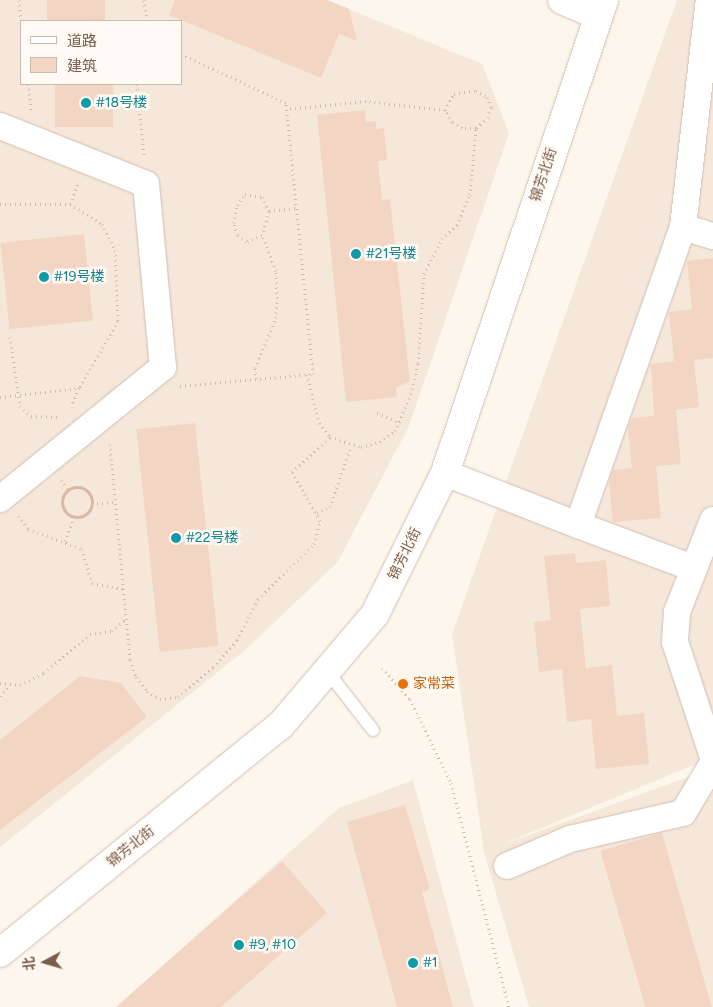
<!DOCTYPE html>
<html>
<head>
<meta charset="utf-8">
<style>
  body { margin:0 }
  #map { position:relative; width:713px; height:1007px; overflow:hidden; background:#fdf6ec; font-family:Figtree,"Noto Sans SC",sans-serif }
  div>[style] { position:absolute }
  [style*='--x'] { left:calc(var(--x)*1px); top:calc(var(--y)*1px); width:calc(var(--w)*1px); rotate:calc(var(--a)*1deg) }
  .residential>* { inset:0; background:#f5e8da }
  .building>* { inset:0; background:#f3d5c3; transform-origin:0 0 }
  .path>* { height:3px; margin-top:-1.5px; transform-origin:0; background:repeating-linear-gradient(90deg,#d9b8a5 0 1px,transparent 0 5px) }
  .path>.ring { margin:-1.5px; padding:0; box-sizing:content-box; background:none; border:3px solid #d9b8a5; border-radius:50% }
  .roads { filter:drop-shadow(0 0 1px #d1beb0) drop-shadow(0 0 1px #d1beb0) }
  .lane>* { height:12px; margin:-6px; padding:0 6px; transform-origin:6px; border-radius:6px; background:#fff }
  .street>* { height:26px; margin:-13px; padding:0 13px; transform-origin:13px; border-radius:13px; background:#fff }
  .secondary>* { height:28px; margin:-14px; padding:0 14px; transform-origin:14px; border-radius:14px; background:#fff }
  .dots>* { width:14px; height:14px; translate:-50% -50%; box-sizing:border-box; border:2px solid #fffaf3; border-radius:50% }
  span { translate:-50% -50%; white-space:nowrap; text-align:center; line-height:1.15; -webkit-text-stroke:5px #fffaf3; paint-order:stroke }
  .culture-label { font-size:14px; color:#0d838f }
  .left { translate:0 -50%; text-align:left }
  .street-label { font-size:14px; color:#7a5c4d }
  .food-label { font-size:14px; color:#c56008 }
  .legend { position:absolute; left:20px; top:20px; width:162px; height:65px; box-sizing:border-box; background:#fffaf3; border:1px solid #cabbb1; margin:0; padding:6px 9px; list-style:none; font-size:15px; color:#7a5c4d }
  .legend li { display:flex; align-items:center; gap:10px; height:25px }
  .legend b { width:25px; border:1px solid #cabbb1 }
  .north { position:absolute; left:20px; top:937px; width:50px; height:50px; -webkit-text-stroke:4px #fffaf3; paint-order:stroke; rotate:264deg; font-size:14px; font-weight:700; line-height:20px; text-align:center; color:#7a5c4d }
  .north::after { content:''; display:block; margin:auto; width:18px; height:22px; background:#7a5c4d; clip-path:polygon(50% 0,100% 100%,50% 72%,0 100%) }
</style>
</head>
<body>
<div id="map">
  <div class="residential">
    <div style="clip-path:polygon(evenodd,0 0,327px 0,482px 64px,509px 133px,409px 426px,337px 563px,244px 651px,0 847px,0 0,21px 21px,181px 21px,181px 84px,21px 84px,21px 21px)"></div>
    <div style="clip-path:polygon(677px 0,713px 0,713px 757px,501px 845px,713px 768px,713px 1007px,529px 1007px,484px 852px,452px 634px)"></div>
    <div style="clip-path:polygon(413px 780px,474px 1007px,116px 1007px,339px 808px)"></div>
  </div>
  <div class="building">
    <div style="left:47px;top:0;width:58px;height:21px"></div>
    <div style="clip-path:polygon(175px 0,327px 0,349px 9px,357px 41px,339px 34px,321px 78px,169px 15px)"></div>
    <div style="left:55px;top:84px;width:58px;height:43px"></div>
    <div style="clip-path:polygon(365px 110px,366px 122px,376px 121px,376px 129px,384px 128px,387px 160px,378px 161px,382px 200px,390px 199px,410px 381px,396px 388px,397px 397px,346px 402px,317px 115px)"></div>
    <div style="left:84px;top:234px;width:87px;height:84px;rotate:84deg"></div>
    <div style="clip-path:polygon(713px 258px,713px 358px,694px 360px,699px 407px,676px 410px,681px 464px,656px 466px,661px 518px,613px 522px,609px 484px,613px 470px,632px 468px,628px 428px,632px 418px,654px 416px,651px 364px,674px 361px,669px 312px,692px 309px,687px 261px)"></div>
    <div style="left:195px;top:423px;width:224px;height:59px;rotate:84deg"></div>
    <div style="clip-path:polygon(575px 553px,576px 563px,606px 560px,610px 606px,580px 609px,586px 668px,612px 665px,617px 716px,644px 713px,649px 764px,596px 769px,591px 719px,567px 722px,562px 669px,539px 672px,534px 622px,551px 620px,544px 556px)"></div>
    <div style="clip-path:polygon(80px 676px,121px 683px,147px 717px,0 830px,0 740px)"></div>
    <div style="clip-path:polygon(405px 805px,430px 889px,422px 892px,453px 1007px,397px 1007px,347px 822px)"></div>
    <div style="left:662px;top:833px;width:181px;height:64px;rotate:74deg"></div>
    <div style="clip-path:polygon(282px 861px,327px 913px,221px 1007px,116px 1007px)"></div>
  </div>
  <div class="path">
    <div style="--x:19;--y:0;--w:21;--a:85"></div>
    <div style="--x:144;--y:0;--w:21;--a:82"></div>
    <div style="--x:28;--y:84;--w:26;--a:83"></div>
    <div style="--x:137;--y:84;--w:71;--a:84.4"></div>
    <div style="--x:445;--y:110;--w:18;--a:-61"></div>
    <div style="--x:454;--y:94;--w:22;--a:-10"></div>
    <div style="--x:476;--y:90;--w:13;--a:32"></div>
    <div style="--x:487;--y:97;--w:11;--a:68"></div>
    <div style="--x:491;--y:107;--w:10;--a:107"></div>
    <div style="--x:488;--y:117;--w:16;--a:137"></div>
    <div style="--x:245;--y:194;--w:17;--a:10"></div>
    <div style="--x:262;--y:197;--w:16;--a:63"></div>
    <div style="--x:269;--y:211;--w:25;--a:106"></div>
    <div style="--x:262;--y:235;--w:17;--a:156"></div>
    <div style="--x:246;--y:242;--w:11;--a:-142"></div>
    <div style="--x:237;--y:235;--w:12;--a:-104"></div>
    <div style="--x:234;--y:223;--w:18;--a:-81"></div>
    <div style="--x:237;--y:205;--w:14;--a:-54"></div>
    <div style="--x:0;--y:204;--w:70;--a:0"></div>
    <div style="--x:70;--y:204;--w:38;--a:32"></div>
    <div style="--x:102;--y:224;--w:29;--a:63"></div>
    <div style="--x:115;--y:250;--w:71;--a:87.6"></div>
    <div style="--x:118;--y:321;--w:78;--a:120.2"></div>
    <div style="--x:70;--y:204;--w:22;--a:-68"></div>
    <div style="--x:269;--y:211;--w:28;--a:-6"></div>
    <div style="--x:10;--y:337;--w:70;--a:81.8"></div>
    <div style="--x:20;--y:406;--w:15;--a:42"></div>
    <div style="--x:31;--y:416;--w:28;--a:2"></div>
    <div style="--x:307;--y:374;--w:50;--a:76.2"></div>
    <div style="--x:319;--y:423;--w:18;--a:52"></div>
    <div style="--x:256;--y:379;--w:11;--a:-95"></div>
    <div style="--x:255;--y:368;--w:54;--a:-67.2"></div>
    <div style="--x:276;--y:318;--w:20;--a:-87"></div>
    <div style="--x:277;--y:298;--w:27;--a:-92"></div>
    <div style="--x:276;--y:271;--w:39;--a:-111"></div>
    <div style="--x:180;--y:386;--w:134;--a:-5.2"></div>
    <div style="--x:313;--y:374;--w:272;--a:-95.7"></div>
    <div style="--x:286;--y:103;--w:116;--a:-155"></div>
    <div style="--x:0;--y:397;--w:80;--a:-6.5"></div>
    <div style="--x:79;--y:388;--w:20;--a:114"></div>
    <div style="--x:377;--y:413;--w:25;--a:23"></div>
    <div style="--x:110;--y:444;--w:217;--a:84.7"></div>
    <div style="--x:130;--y:660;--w:18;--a:71"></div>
    <div style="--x:136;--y:677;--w:18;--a:52"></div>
    <div style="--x:147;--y:691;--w:15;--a:32"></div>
    <div style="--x:160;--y:699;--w:18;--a:-6"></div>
    <div style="--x:178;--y:697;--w:46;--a:-40.6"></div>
    <div style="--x:213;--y:667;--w:36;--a:-48"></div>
    <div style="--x:237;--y:640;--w:46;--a:-62.9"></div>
    <div style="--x:258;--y:599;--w:78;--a:-44.5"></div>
    <div style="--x:314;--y:544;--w:24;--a:-75"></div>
    <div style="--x:320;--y:521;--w:56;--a:-119.7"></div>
    <div style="--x:292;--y:472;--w:52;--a:-42.6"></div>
    <div style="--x:330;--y:437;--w:33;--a:18"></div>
    <div style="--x:361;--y:447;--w:20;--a:-15"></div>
    <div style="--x:380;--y:442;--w:19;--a:-36"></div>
    <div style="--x:395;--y:431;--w:40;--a:-66.6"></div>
    <div style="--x:411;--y:394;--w:32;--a:-77"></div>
    <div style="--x:418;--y:363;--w:89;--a:-86.1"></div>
    <div style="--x:424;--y:274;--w:39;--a:-63"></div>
    <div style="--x:442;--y:239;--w:21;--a:-43"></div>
    <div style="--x:457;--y:225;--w:33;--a:-67"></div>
    <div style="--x:470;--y:195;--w:67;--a:-84.9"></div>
    <div style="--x:476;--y:128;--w:14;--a:180"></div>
    <div style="--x:462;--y:128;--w:12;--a:-149"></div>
    <div style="--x:452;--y:122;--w:14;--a:-120"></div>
    <div style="--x:445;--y:110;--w:80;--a:-173.5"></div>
    <div style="--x:366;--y:101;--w:79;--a:174.2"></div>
    <div style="--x:61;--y:480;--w:12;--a:55"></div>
    <div class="ring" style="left:62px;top:487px;width:27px;height:27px"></div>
    <div style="--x:92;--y:504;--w:23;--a:-5"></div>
    <div style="--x:317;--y:513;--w:14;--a:-25"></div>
    <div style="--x:330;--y:507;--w:65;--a:-71"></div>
    <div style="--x:18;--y:516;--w:16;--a:52"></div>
    <div style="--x:28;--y:529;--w:58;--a:20.3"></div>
    <div style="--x:82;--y:549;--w:35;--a:74"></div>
    <div style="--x:92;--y:583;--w:33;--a:11"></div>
    <div style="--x:65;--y:541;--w:25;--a:-69"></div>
    <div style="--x:382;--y:668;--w:42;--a:47.9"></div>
    <div style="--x:410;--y:699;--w:93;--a:64"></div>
    <div style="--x:451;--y:783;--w:231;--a:75.5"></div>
    <div style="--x:0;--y:683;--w:20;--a:6"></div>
    <div style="--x:20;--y:685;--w:27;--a:-27"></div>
    <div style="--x:44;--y:673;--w:60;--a:-40.3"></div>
    <div style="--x:90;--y:634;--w:22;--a:-8"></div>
    <div style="--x:112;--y:631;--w:18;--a:-41"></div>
    <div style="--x:0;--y:696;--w:14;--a:-51"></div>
  </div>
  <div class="roads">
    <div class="lane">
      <div style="--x:327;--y:671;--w:75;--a:52.1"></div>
    </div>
    <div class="street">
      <div style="--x:0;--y:126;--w:157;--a:21.7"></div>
      <div style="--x:146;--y:184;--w:184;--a:84.7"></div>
      <div style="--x:163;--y:367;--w:210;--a:141"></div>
      <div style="--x:683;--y:227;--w:228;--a:-83.5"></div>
      <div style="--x:445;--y:473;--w:143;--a:21.4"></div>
      <div style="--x:578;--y:525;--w:316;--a:-70.6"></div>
      <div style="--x:683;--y:227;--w:31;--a:17"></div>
      <div style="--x:713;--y:520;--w:99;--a:111.4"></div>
      <div style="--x:677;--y:612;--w:30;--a:94"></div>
      <div style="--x:675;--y:642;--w:121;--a:71.7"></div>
      <div style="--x:578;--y:525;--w:123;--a:20.5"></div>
      <div style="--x:507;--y:866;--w:69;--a:-23.2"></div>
      <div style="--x:570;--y:839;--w:116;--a:-13"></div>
      <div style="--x:683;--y:813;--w:58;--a:-59"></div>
    </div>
    <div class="secondary">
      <div style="--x:562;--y:0;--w:39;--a:23"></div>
      <div style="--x:0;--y:953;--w:362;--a:-39.1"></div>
      <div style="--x:281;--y:725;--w:145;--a:-49.7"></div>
      <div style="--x:375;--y:614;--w:157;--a:-63.6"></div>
      <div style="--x:445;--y:473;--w:499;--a:-71.4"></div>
    </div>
  </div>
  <div class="dots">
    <div style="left:86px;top:103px;background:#0f9aa8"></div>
    <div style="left:356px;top:254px;background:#0f9aa8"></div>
    <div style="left:44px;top:277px;background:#0f9aa8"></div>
    <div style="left:176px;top:538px;background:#0f9aa8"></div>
    <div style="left:403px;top:684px;background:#e8710a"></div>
    <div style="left:239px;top:945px;background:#0f9aa8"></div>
    <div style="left:413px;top:963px;background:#0f9aa8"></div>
  </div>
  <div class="culture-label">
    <span class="left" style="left:96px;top:103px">#18号楼</span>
    <span class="left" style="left:366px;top:254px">#21号楼</span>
    <span class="left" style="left:54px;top:277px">#19号楼</span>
    <span class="left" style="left:186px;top:538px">#22号楼</span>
    <span class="left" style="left:249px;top:945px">#9, #10</span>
    <span class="left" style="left:423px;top:963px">#1</span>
  </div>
  <div class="street-label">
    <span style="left:544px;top:175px;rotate:-72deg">锦芳北街</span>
    <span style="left:405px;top:554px;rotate:-64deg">锦芳北街</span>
    <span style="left:131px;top:847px;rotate:-39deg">锦芳北街</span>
  </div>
  <div class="food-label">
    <span class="left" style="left:413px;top:684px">家常菜</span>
  </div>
  <ul class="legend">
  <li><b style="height:6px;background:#fff"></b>道路</li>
  <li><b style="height:14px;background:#f3d5c3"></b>建筑</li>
  </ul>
  <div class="north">北</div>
</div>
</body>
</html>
